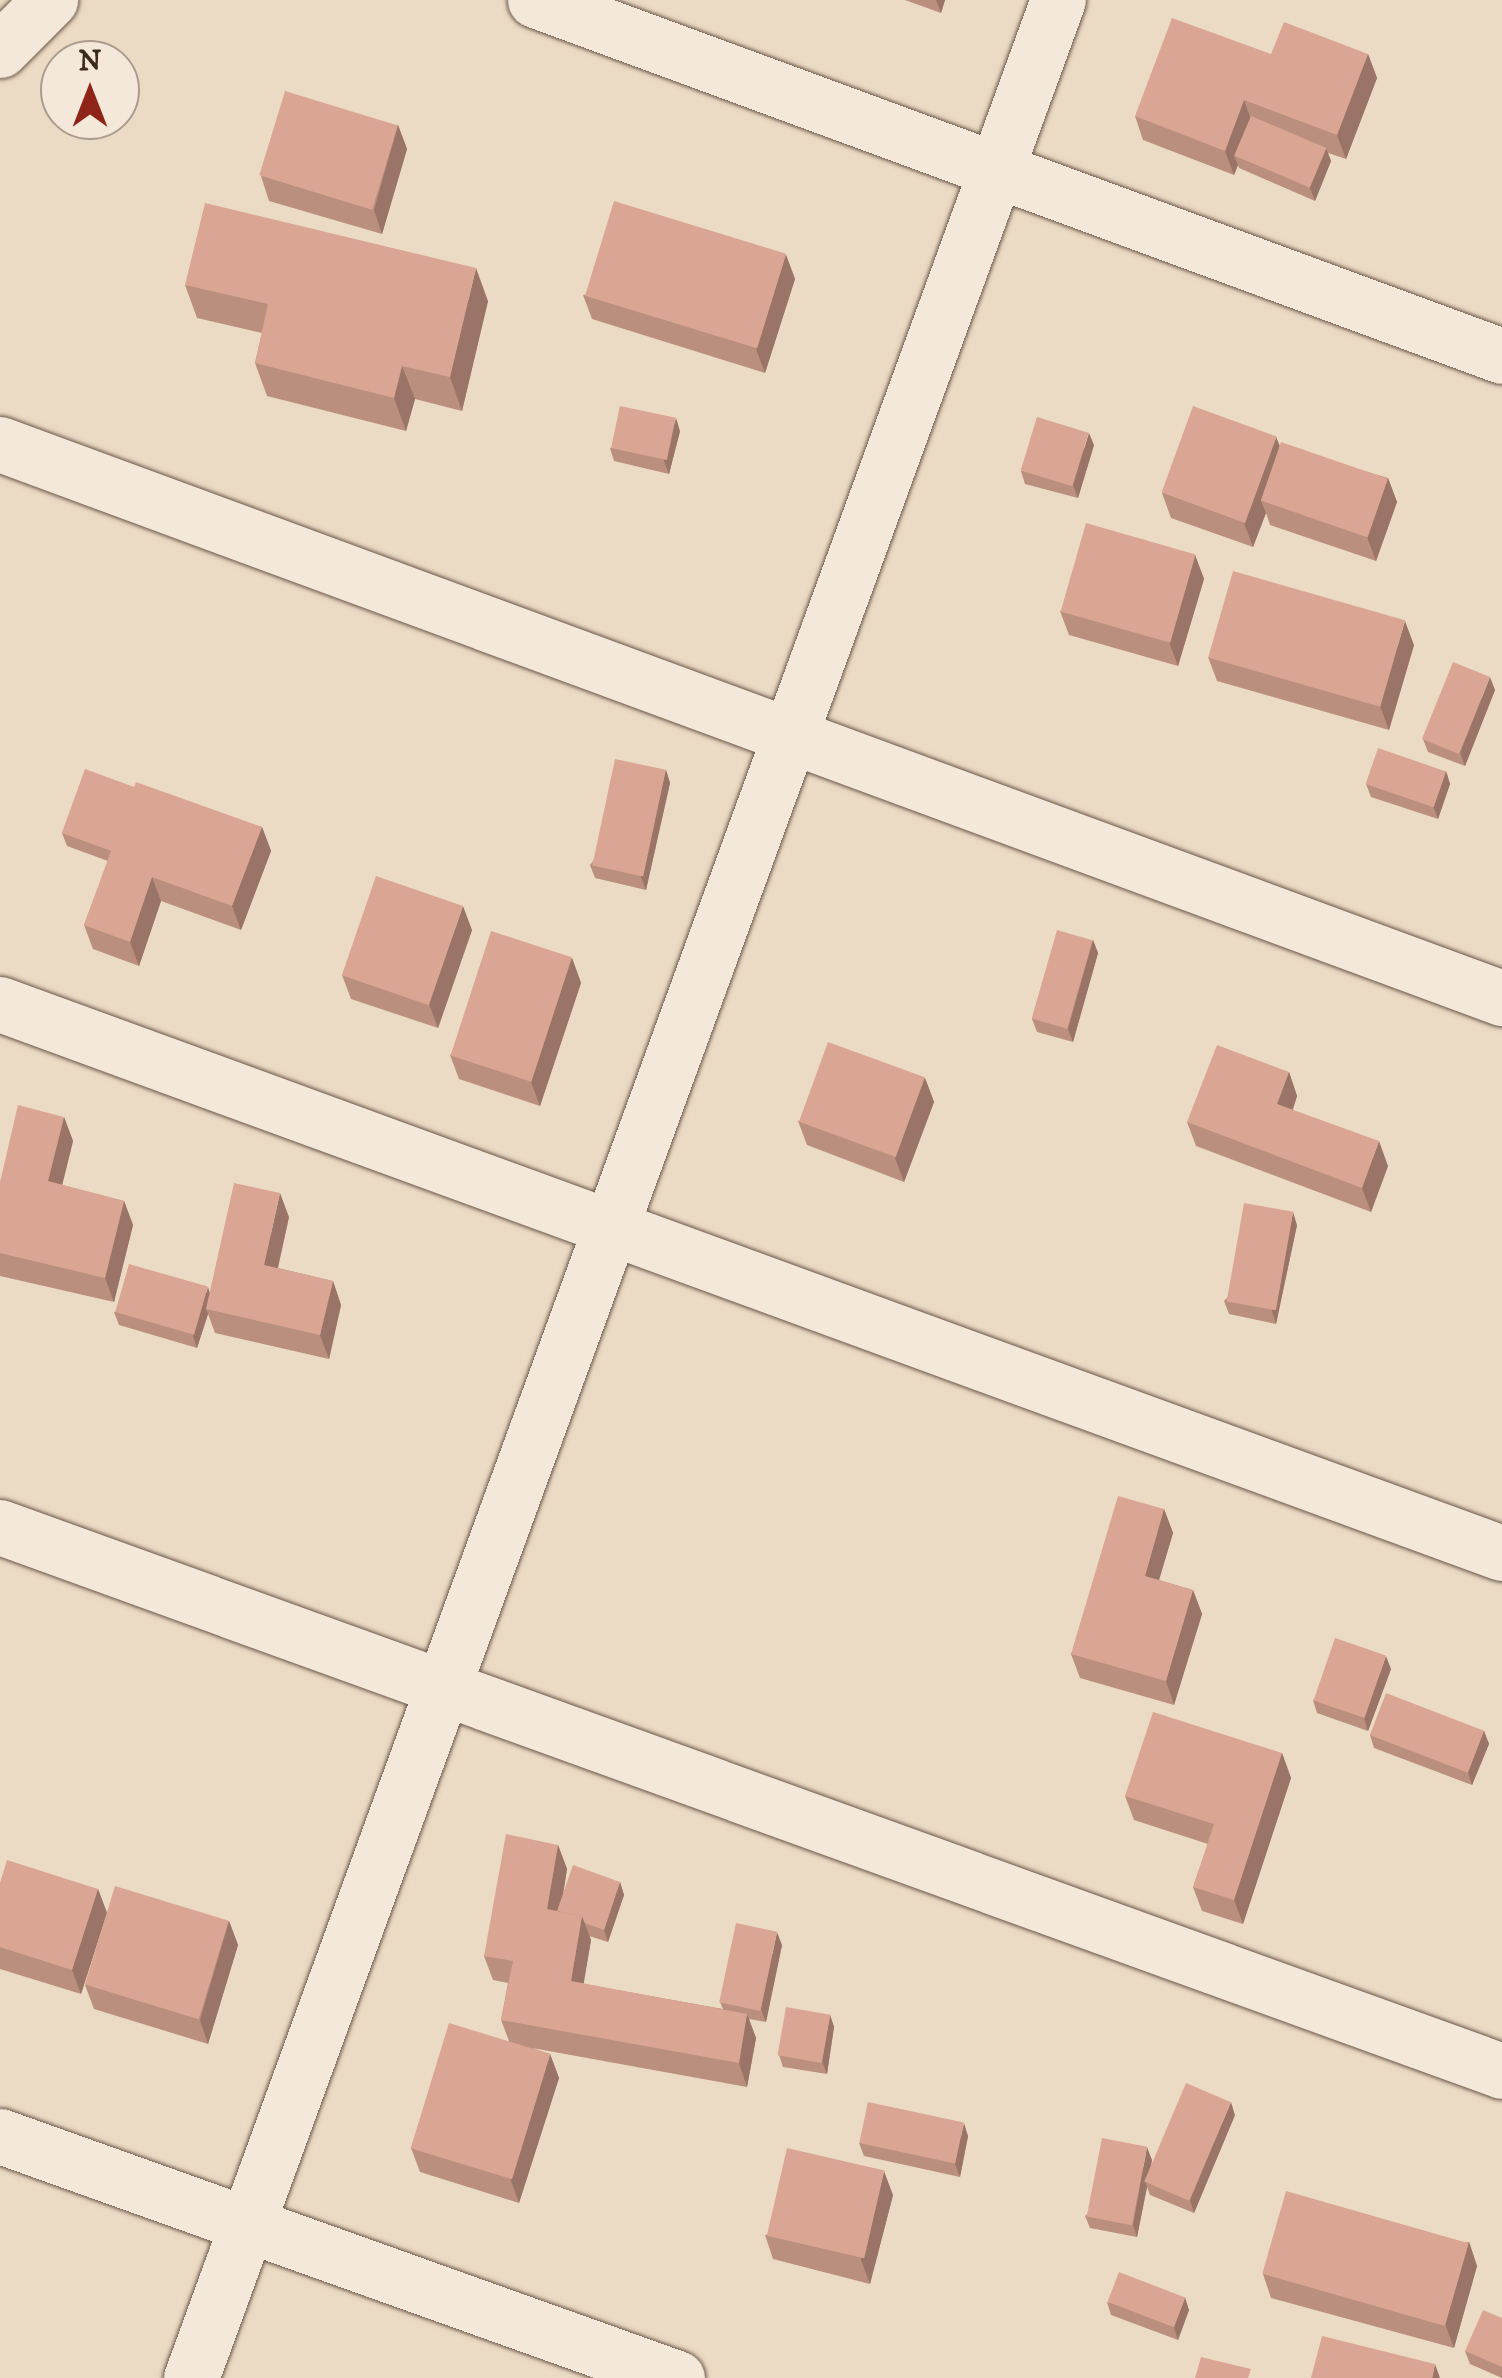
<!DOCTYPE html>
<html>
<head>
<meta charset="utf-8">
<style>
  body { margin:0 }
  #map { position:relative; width:1502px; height:2378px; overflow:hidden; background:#ecdbc4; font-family:"IM FELL DW Pica",serif }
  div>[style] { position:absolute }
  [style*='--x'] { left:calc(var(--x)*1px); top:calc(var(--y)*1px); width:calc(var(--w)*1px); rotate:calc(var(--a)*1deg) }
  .roads { filter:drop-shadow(0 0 2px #6a564a) drop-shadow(0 0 2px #6a564a) }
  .minor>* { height:55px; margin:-27.5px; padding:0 27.5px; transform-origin:27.5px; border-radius:27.5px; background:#f3e8d9 }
  .tertiary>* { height:55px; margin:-27.5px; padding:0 27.5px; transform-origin:27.5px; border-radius:27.5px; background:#f3e8d9 }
  .wall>* { inset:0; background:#bb8f7e }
  .shaded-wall>* { inset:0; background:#997467 }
  .building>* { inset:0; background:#daa693; transform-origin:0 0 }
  span { translate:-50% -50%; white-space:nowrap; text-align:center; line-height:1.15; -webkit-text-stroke:8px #f3e8d9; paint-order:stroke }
  .north { position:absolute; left:40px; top:40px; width:100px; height:100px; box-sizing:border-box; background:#f3e8d9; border:2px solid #ab9c8f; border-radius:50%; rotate:0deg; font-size:28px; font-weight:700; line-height:40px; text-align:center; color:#3e2921 }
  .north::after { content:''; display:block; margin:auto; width:35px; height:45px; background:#8f2418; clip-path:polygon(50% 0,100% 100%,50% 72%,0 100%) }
</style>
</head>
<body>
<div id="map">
  <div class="roads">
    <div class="minor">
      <div style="--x:535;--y:0;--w:1030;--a:20.21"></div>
      <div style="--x:0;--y:444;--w:1601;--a:20.25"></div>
      <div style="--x:0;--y:1004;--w:1599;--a:20.08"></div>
      <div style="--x:0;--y:1527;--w:1597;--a:19.91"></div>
      <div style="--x:0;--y:2136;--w:719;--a:19.67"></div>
      <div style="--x:191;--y:2378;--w:2531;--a:-69.97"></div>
    </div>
    <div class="tertiary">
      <div style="--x:0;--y:50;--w:71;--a:-45"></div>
    </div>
  </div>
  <div class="wall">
    <div style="clip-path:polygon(905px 0,945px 0,941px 13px)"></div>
    <div style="clip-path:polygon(1271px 54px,1368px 54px,1377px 78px,1346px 159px,1328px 153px,1331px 161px,1315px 201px,1239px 168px,1238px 165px,1234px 175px,1143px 140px,1135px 116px)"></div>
    <div style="clip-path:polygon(398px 125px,407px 149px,382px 234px,269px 201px,261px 176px)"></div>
    <div style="clip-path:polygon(786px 255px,795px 279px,765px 373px,592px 319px,583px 295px)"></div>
    <div style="clip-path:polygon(185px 285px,488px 301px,462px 411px,415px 399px,406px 431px,267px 396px,255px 363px,262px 333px,197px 318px)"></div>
    <div style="clip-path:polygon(680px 431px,669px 474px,614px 461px,610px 448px)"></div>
    <div style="clip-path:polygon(1276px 437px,1280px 446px,1388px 478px,1397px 502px,1376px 561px,1270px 525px,1266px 513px,1253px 547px,1171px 518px,1162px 493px)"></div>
    <div style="clip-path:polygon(1094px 445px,1078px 498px,1025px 484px,1021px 471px)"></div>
    <div style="clip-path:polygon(1195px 555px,1204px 579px,1178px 666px,1069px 635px,1060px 611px)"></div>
    <div style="clip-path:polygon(1414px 645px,1389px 730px,1217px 681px,1208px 657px)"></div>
    <div style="clip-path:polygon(1495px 690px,1465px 766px,1428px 752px,1423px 739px)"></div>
    <div style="clip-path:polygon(666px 770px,670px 783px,646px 890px,595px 878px,590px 865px)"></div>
    <div style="clip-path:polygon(1446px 771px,1450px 784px,1438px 819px,1371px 797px,1366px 784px)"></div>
    <div style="clip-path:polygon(135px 787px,262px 827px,271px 851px,241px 930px,161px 901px,139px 966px,93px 949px,84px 925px,108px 861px,67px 846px,62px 833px)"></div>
    <div style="clip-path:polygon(472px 930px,438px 1028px,351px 999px,342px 975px)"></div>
    <div style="clip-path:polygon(1093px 940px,1098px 953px,1073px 1042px,1037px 1032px,1032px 1019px)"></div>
    <div style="clip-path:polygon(572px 958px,581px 983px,540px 1106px,459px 1079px,450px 1055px)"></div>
    <div style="clip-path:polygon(1289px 1072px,1297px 1096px,1293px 1110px,1388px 1166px,1371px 1212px,1196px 1146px,1187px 1122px)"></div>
    <div style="clip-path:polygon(925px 1078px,934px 1102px,904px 1182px,807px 1145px,798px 1121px)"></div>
    <div style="clip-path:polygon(64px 1117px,73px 1141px,62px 1185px,124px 1201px,133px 1225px,114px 1302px,0 1276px,0 1182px)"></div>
    <div style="clip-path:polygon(289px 1217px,278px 1268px,333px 1281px,341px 1305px,329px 1359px,215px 1333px,208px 1314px,197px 1348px,119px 1325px,114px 1312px,210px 1292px)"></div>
    <div style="clip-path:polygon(1297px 1225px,1276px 1324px,1229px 1314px,1224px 1301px)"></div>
    <div style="clip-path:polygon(1164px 1509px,1173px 1533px,1159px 1580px,1193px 1590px,1202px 1614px,1174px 1705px,1080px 1678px,1071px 1654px)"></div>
    <div style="clip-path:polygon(1391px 1669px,1368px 1731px,1317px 1713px,1313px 1700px)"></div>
    <div style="clip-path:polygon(1484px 1731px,1489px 1744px,1472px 1785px,1374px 1748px,1370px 1735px)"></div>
    <div style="clip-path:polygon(1282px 1753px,1291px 1778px,1243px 1924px,1202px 1911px,1193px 1887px,1208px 1844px,1134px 1820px,1125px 1796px)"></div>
    <div style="clip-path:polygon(558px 1845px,567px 1869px,563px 1893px,620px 1882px,624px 1895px,608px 1942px,589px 1936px,591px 1940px,583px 1984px,723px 2009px,720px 2002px,782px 1945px,766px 2022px,749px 2019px,756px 2038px,747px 2087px,532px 2048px,550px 2054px,559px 2078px,519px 2203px,420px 2172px,411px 2148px,509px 2041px,501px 2020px,508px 1983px,493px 1980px,484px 1956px)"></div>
    <div style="clip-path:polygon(0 1883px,98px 1889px,107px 1913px,81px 1994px,0 1969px)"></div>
    <div style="clip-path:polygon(229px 1921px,238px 1945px,208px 2044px,94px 2009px,85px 1985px)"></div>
    <div style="clip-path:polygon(830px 2015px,834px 2027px,827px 2074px,783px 2067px,779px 2055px)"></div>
    <div style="clip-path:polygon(1235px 2115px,1194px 2213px,1150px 2195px,1147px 2187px,1137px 2237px,1090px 2228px,1085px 2216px,1152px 2160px,1150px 2169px)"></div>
    <div style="clip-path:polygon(968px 2136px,960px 2177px,864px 2156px,859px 2143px)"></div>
    <div style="clip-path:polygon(893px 2195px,870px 2284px,773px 2259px,765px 2235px)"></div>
    <div style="clip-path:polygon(1469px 2242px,1477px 2266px,1454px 2348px,1271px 2298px,1263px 2274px)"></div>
    <div style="clip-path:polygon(1107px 2302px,1189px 2310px,1178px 2340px,1111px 2315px)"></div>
    <div style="clip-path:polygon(1502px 2318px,1502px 2378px,1470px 2364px,1465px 2351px)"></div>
  </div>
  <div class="shaded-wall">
    <div style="clip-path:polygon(936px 0,945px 0,941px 13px)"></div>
    <div style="clip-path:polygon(1368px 54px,1377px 78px,1346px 159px,1337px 135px)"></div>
    <div style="clip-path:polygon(1244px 100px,1253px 125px,1234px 156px,1238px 165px,1234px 175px,1225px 151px)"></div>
    <div style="clip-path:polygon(398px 125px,407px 149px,382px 234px,374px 210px)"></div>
    <div style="clip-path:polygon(1326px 148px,1331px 161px,1315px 201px,1310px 188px)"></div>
    <div style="clip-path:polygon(786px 255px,795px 279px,765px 373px,756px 349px)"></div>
    <div style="clip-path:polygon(476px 268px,488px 301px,462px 411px,450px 377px)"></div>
    <div style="clip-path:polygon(402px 366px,415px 399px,406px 431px,394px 398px)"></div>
    <div style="clip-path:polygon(676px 418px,680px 431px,669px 474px,664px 461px)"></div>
    <div style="clip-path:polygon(1089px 433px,1094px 445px,1078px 498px,1073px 485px)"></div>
    <div style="clip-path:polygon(1276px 437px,1285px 461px,1261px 501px,1266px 513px,1253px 547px,1244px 523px)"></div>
    <div style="clip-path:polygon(1388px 478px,1397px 502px,1376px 561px,1367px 537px)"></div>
    <div style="clip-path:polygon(1195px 555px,1204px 579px,1178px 666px,1169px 642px)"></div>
    <div style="clip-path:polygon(1405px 621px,1414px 645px,1389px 730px,1380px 706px)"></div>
    <div style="clip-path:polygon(1490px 677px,1495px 690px,1465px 766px,1460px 753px)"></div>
    <div style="clip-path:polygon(666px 770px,670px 783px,646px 890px,641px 877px)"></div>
    <div style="clip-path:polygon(1446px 771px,1450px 784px,1438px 819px,1433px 806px)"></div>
    <div style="clip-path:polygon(262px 827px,271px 851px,241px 930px,232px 906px)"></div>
    <div style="clip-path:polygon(152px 877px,161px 901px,139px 966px,130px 942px)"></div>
    <div style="clip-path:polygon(463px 906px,472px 930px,438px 1028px,429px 1004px)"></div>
    <div style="clip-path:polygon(1093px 940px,1098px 953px,1073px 1042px,1068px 1029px)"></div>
    <div style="clip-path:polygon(572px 958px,581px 983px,540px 1106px,531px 1082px)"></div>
    <div style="clip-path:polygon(1289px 1072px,1297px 1096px,1286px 1128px,1277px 1104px)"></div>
    <div style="clip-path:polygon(925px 1078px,934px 1102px,904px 1182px,895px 1158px)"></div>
    <div style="clip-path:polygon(64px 1117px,73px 1141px,57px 1206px,48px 1181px)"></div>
    <div style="clip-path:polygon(1379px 1141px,1388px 1166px,1371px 1212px,1362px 1188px)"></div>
    <div style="clip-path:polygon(280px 1193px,289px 1217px,273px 1289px,264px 1265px)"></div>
    <div style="clip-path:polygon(124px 1201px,133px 1225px,114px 1302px,105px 1278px)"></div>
    <div style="clip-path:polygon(1293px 1212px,1297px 1225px,1276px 1324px,1272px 1311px)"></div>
    <div style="clip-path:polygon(333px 1281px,341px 1305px,329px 1359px,320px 1335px)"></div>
    <div style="clip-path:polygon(208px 1287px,212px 1300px,206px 1309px,208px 1314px,197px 1348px,193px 1336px)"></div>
    <div style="clip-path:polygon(1164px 1509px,1173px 1533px,1153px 1600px,1145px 1576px)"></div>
    <div style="clip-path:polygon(1193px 1590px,1202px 1614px,1174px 1705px,1166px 1681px)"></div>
    <div style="clip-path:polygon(1386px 1656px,1391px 1669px,1368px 1731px,1364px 1718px)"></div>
    <div style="clip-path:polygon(1484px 1731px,1489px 1744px,1472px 1785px,1468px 1772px)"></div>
    <div style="clip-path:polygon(1282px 1753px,1291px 1778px,1243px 1924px,1234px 1900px)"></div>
    <div style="clip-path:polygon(558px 1845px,567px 1869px,560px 1914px,547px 1909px)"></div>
    <div style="clip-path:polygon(620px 1882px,624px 1895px,608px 1942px,604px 1930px)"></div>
    <div style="clip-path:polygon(98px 1889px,107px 1913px,81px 1994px,72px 1970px)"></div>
    <div style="clip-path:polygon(582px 1916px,591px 1940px,580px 2006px,571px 1981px)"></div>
    <div style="clip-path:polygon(229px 1921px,238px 1945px,208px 2044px,200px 2020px)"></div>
    <div style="clip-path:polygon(777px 1932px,782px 1945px,766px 2022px,761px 2009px)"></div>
    <div style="clip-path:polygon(747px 2014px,756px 2038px,747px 2087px,739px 2063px)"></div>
    <div style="clip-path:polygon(830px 2015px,834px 2027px,827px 2074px,822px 2061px)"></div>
    <div style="clip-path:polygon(550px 2054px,559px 2078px,519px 2203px,510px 2178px)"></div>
    <div style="clip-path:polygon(1231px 2102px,1235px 2115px,1194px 2213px,1190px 2200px)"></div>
    <div style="clip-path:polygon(964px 2123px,968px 2136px,960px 2177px,955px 2164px)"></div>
    <div style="clip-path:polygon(1147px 2147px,1152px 2160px,1148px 2183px,1145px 2182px,1147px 2187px,1137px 2237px,1133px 2225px)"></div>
    <div style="clip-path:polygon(884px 2171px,893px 2195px,870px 2284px,861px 2260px)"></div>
    <div style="clip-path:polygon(1469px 2242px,1477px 2266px,1454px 2348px,1445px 2324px)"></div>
    <div style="clip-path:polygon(1185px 2297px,1189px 2310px,1178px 2340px,1174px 2328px)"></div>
    <div style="clip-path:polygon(1435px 2364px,1440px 2378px,1432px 2378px)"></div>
  </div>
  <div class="building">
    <div style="clip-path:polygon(1172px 18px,1271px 54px,1284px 22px,1368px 54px,1337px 135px,1244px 100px,1225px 151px,1135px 116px)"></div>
    <div style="left:285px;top:91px;width:118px;height:88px;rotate:17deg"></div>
    <div style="left:1251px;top:116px;width:82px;height:43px;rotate:23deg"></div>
    <div style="left:614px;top:201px;width:180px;height:99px;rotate:17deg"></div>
    <div style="clip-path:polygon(205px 203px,476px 268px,450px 377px,402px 366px,394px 398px,255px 363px,268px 304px,185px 285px)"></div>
    <div style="left:620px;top:406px;width:57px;height:43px;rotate:12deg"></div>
    <div style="left:1193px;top:406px;width:89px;height:92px;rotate:20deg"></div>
    <div style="left:1037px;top:417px;width:54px;height:56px;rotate:17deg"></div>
    <div style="left:1281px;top:442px;width:113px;height:62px;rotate:19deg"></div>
    <div style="left:1086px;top:523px;width:114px;height:92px;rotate:16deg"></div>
    <div style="left:1233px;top:571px;width:179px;height:90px;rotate:16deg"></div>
    <div style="left:1453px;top:662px;width:40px;height:83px;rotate:22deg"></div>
    <div style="left:1378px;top:748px;width:72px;height:38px;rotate:19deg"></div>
    <div style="left:615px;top:759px;width:52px;height:109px;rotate:12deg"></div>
    <div style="left:85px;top:769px;width:53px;height:68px;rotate:20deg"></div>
    <div style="clip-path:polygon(136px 782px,262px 827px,232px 906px,152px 877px,130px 942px,84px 925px)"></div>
    <div style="left:376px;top:876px;width:92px;height:105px;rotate:19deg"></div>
    <div style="left:1057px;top:930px;width:37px;height:92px;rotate:16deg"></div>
    <div style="left:491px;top:931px;width:85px;height:131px;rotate:18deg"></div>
    <div style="left:828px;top:1042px;width:103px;height:85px;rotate:20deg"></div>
    <div style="clip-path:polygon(1217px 1045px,1289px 1072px,1277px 1104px,1379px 1141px,1362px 1188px,1187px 1122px)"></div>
    <div style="clip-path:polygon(18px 1105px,64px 1117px,48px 1181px,124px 1201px,105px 1278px,0 1253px,0 1182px)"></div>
    <div style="clip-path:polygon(234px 1183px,280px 1193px,264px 1265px,333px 1281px,320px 1335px,206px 1309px)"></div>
    <div style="left:1244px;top:1203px;width:50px;height:100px;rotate:10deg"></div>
    <div style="left:129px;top:1264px;width:82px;height:50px;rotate:16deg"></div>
    <div style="clip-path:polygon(1118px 1496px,1164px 1509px,1145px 1576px,1193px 1590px,1166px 1681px,1071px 1654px)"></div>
    <div style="left:1335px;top:1638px;width:54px;height:66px;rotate:19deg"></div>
    <div style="left:1386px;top:1693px;width:105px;height:45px;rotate:21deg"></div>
    <div style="clip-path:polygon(1153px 1712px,1282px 1753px,1234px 1900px,1193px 1887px,1214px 1824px,1125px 1796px)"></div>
    <div style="clip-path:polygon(506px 1834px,558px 1845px,547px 1909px,582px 1916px,571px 1981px,747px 2014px,739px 2063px,501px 2020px,513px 1961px,484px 1956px)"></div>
    <div style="clip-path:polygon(7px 1860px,98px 1889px,72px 1970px,0 1947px,0 1883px)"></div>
    <div style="clip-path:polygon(573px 1865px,620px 1882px,604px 1930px,585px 1923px,582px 1916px,557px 1911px)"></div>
    <div style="left:115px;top:1886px;width:119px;height:103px;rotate:17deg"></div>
    <div style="left:736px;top:1923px;width:42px;height:81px;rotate:12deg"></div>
    <div style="left:786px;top:2007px;width:45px;height:49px;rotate:10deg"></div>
    <div style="left:449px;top:2023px;width:106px;height:131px;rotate:17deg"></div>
    <div style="left:1186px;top:2083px;width:49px;height:107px;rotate:23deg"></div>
    <div style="left:868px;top:2102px;width:98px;height:42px;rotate:12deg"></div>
    <div style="left:1102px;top:2138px;width:46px;height:80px;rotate:11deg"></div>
    <div style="left:787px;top:2148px;width:100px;height:90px;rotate:13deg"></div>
    <div style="left:1286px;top:2191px;width:190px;height:86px;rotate:16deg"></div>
    <div style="left:1119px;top:2272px;width:71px;height:32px;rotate:21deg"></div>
    <div style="clip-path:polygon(1483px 2310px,1502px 2318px,1502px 2367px,1465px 2351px)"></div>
    <div style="clip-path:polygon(1322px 2336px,1435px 2364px,1432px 2378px,1311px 2378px)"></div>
    <div style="clip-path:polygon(1201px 2357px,1251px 2369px,1248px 2378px,1195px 2378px)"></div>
  </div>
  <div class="north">N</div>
</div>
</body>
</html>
